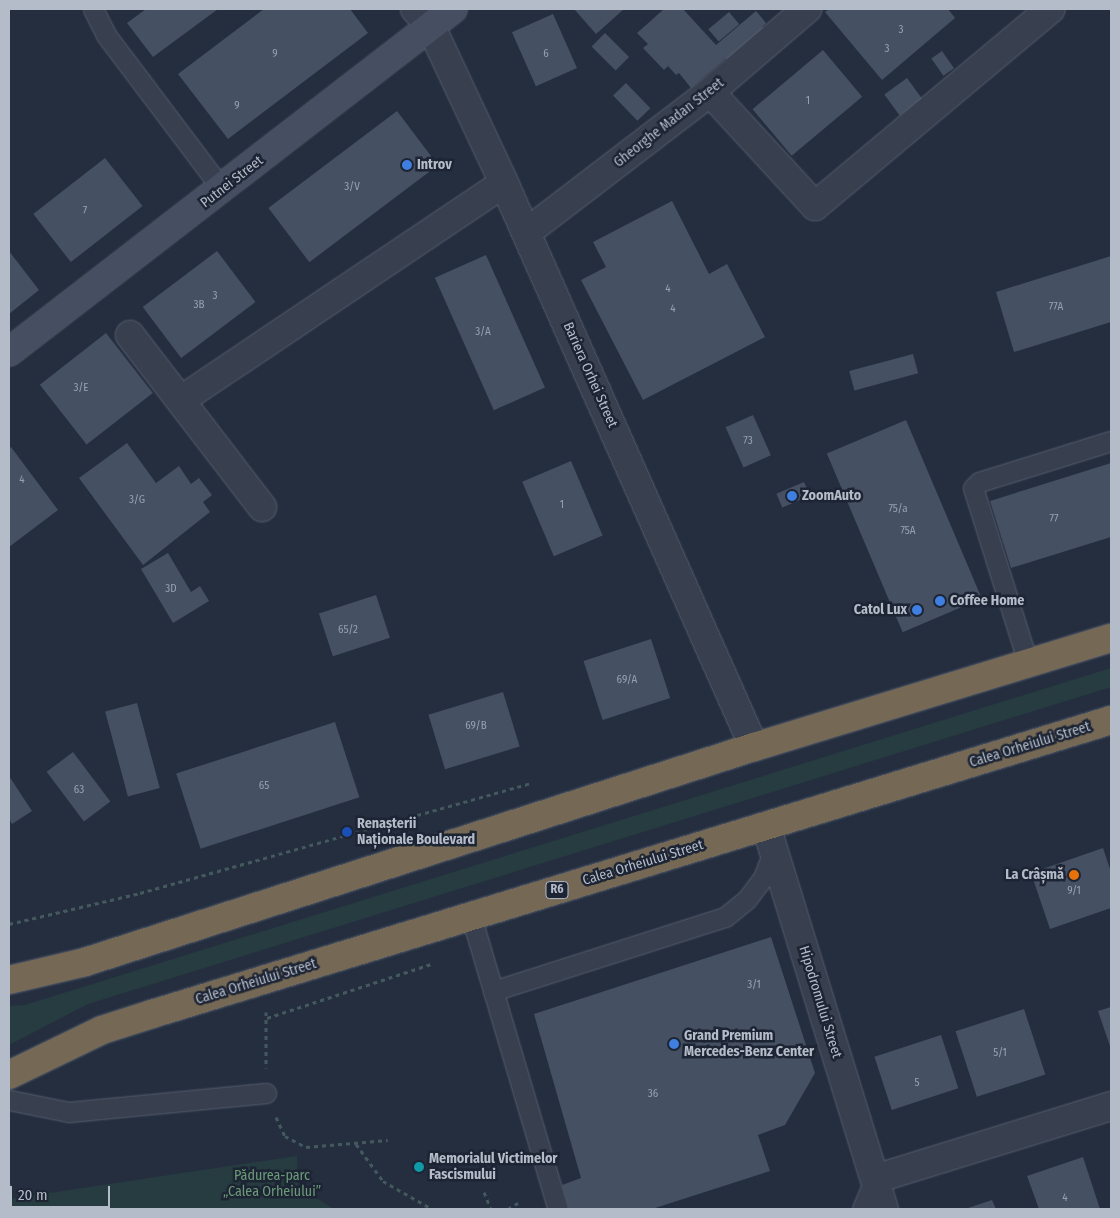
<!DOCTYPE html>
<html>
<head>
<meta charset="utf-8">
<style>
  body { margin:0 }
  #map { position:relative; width:1120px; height:1218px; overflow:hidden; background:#242e3f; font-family:"Fira Sans Condensed",sans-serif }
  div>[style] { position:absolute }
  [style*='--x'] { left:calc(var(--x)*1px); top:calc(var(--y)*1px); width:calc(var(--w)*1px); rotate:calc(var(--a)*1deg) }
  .green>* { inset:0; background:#263c40 }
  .building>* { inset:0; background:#455063; transform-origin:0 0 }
  .path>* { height:3px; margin-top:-1.5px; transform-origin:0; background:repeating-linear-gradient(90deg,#44595d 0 4px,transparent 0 8px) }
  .roads { filter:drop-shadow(0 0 1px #565e6c) drop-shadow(0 0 1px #565e6c) }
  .lane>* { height:19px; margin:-9.5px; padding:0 9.5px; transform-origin:9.5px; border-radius:9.5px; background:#38404f }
  .street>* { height:28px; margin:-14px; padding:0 14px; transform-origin:14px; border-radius:14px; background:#38404f }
  .secondary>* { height:28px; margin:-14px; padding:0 14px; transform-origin:14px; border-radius:14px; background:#464f62 }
  .highway>* { height:28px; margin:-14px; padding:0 14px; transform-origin:14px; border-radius:14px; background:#756955 }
  .dots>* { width:14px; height:14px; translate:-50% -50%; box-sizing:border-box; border:2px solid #1d2534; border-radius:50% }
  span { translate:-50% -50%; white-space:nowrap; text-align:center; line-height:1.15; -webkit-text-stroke:5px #1d2534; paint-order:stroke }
  .number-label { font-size:11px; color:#98a0b0 }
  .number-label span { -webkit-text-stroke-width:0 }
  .shield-label span { padding:1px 4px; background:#1d2534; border:1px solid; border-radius:4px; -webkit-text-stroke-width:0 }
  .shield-label { font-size:12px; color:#b4bbc9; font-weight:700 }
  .street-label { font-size:14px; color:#b4bbc9 }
  .poi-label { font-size:14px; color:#b4bbc9; font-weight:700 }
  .left { translate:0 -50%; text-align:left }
  .right { translate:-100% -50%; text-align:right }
  .park-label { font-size:14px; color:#6b9b78 }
  .frame { position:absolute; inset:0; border:10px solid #b4bbc9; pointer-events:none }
  .scale { position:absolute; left:10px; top:1186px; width:100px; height:22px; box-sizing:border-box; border:2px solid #b4bbc9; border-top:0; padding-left:6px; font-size:15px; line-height:18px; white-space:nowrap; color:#b4bbc9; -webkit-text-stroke:4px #1d2534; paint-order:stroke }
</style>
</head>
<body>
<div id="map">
  <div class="green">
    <div style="clip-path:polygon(1111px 668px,1111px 687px,88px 1004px,9px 1045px,9px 1006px,25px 1005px)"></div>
    <div style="clip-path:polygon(297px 1156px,298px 1187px,334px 1209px,9px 1209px,9px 1199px)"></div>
  </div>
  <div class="building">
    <div style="clip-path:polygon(146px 9px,218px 9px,153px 57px,127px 23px)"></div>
    <div style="clip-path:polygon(264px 9px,350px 9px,368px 33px,228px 139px,178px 74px)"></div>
    <div style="clip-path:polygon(574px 9px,624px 9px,596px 34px)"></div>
    <div style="clip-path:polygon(664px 9px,683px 9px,716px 45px,756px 11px,766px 23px,762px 27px,767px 32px,730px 63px,726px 58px,691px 88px,679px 73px,676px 75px,668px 66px,664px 70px,643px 48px,648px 44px,637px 33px)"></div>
    <div style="clip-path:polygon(829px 9px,948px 9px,955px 18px,882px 80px,825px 12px)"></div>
    <div style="left:729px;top:12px;width:16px;height:27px;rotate:50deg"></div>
    <div style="left:553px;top:14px;width:59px;height:45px;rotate:66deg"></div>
    <div style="left:605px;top:33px;width:34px;height:19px;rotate:45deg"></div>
    <div style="left:823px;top:50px;width:61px;height:92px;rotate:50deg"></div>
    <div style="left:942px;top:51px;width:21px;height:13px;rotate:55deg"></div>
    <div style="left:907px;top:78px;width:26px;height:28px;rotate:54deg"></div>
    <div style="left:626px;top:83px;width:35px;height:18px;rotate:46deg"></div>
    <div style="left:397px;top:111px;width:68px;height:161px;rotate:53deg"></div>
    <div style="left:105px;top:158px;width:61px;height:91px;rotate:52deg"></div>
    <div style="clip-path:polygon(672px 201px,709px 274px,727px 264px,765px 337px,643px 400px,581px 280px,606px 267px,593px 242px)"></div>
    <div style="clip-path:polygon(9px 251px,39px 290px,9px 314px)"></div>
    <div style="left:217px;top:251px;width:64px;height:93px;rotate:53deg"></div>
    <div style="left:486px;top:255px;width:145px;height:56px;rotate:66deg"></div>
    <div style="clip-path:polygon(1111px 256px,1111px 322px,1014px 352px,996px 292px)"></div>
    <div style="left:106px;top:333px;width:76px;height:84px;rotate:52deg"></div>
    <div style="left:913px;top:354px;width:20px;height:66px;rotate:75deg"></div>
    <div style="left:753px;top:415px;width:44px;height:30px;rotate:66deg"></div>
    <div style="left:906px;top:420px;width:194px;height:86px;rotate:67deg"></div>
    <div style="clip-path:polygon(127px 443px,156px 483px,179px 466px,191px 484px,199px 478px,212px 495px,203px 502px,210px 512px,143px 565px,79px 478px)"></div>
    <div style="clip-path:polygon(11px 447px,58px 510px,9px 547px,9px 449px)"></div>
    <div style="left:571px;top:461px;width:81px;height:53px;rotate:67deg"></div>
    <div style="clip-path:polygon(1111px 463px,1111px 537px,1011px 568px,990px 501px)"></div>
    <div style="left:804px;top:482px;width:15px;height:30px;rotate:67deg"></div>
    <div style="clip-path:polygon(168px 553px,191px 592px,200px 586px,209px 601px,173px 623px,141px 569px)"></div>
    <div style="left:376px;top:595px;width:45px;height:60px;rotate:72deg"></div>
    <div style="left:651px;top:639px;width:62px;height:71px;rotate:72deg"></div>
    <div style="left:503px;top:692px;width:57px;height:78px;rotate:73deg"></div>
    <div style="left:137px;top:703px;width:88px;height:33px;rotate:75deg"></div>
    <div style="left:335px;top:722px;width:79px;height:167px;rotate:72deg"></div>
    <div style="left:73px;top:752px;width:62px;height:33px;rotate:53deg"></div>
    <div style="clip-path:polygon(9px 776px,32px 811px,12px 824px,9px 819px)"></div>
    <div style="clip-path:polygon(1103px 848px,1111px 872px,1111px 908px,1050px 929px,1031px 873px)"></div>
    <div style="clip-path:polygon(771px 937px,815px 1073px,785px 1125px,758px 1135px,770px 1171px,652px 1209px,569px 1209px,562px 1185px,581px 1178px,534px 1014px)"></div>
    <div style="clip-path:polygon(1111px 1007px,1111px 1049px,1098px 1011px)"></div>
    <div style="left:1024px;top:1009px;width:69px;height:72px;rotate:72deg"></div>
    <div style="left:941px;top:1035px;width:56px;height:70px;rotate:72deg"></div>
    <div style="clip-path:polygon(1083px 1157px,1100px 1209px,1039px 1209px,1027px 1176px)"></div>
    <div style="clip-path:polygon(992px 1200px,996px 1209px,965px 1209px)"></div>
  </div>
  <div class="path">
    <div style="--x:9;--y:924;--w:135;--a:-13.3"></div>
    <div style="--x:140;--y:893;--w:407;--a:-15.7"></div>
    <div style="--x:266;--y:1012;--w:56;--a:90"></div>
    <div style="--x:267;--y:1018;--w:176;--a:-18.2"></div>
    <div style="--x:276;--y:1117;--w:21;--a:65"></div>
    <div style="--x:285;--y:1136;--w:24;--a:28"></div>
    <div style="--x:306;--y:1147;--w:82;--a:-4.9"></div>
    <div style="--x:356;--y:1144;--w:46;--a:53.9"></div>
    <div style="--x:383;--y:1181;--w:56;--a:29.7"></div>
    <div style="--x:9;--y:1184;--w:6;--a:90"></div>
    <div style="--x:484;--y:1192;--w:18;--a:68"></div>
    <div style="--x:508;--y:1209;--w:12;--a:-31"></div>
  </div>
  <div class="roads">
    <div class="lane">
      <div style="--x:93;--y:9;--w:29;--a:63"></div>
      <div style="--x:106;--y:35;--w:194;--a:53"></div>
      <div style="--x:1028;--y:663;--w:183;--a:-107.4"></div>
      <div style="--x:973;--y:488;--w:8;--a:-45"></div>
      <div style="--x:979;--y:482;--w:138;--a:-17.3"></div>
      <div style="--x:471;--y:916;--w:306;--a:73.5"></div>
      <div style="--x:493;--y:991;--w:244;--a:-17.7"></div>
      <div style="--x:725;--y:917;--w:28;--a:-39"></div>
      <div style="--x:747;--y:899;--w:26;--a:-53"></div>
      <div style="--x:763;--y:878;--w:28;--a:-69"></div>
      <div style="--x:9;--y:1100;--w:61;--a:11.3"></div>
      <div style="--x:69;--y:1112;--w:198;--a:-5.5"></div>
      <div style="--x:862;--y:1209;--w:33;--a:-67"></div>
    </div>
    <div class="street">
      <div style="--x:415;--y:9;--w:24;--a:48"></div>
      <div style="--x:431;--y:27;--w:172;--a:64.9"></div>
      <div style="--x:504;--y:183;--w:617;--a:66.09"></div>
      <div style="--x:710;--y:92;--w:155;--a:47.4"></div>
      <div style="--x:815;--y:206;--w:307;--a:-39.9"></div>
      <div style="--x:527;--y:232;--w:230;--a:-37.4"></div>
      <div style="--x:710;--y:92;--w:128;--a:-40.6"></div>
      <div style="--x:130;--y:335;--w:217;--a:52.5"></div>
      <div style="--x:181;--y:400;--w:389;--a:-33.9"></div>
      <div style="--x:766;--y:826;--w:401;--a:72.9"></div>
      <div style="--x:875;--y:1179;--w:247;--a:-17.2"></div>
    </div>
    <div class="secondary">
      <div style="--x:9;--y:352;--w:561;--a:-37.69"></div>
    </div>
    <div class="highway">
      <div style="--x:9;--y:980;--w:78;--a:-13.3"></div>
      <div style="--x:85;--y:962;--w:703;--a:-17.82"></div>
      <div style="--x:754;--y:747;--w:373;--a:-17"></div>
      <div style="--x:9;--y:1075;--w:103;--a:-25.8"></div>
      <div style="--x:102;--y:1030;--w:52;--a:-17.7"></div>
      <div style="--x:152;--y:1014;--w:1003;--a:-17.04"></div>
    </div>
  </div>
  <div class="dots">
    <div style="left:407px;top:165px;background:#3f7fe0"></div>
    <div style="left:792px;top:496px;background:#3f7fe0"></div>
    <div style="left:940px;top:601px;background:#3f7fe0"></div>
    <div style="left:917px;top:610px;background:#3f7fe0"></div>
    <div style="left:347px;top:832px;background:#1a4fb4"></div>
    <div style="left:1074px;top:875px;background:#e8710a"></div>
    <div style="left:674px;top:1044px;background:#3f7fe0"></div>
    <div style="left:419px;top:1167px;background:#0f9aa8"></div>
  </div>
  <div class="number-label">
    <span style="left:901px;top:30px">3</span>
    <span style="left:887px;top:49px">3</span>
    <span style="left:275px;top:54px">9</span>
    <span style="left:546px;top:54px">6</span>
    <span style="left:808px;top:101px">1</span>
    <span style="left:237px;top:106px">9</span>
    <span style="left:352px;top:187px">3/V</span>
    <span style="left:85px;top:211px">7</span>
    <span style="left:668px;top:289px">4</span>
    <span style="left:215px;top:296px">3</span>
    <span style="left:199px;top:305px">3B</span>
    <span style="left:1056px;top:307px">77A</span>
    <span style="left:673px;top:309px">4</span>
    <span style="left:483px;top:332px">3/A</span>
    <span style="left:81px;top:388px">3/E</span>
    <span style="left:748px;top:441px">73</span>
    <span style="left:22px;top:480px">4</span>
    <span style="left:137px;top:500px">3/G</span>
    <span style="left:562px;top:505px">1</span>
    <span style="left:898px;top:509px">75/a</span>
    <span style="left:1054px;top:519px">77</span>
    <span style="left:908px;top:531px">75A</span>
    <span style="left:171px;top:589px">3D</span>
    <span style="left:348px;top:630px">65/2</span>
    <span style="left:627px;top:680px">69/A</span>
    <span style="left:476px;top:726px">69/B</span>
    <span style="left:264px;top:786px">65</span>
    <span style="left:79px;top:790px">63</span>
    <span style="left:1074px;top:891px">9/1</span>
    <span style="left:754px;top:985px">3/1</span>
    <span style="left:1000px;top:1053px">5/1</span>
    <span style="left:917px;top:1083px">5</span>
    <span style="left:653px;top:1094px">36</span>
    <span style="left:1065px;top:1198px">4</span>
  </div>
  <div class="shield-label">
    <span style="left:557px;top:890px">R6</span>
  </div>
  <div class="street-label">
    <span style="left:669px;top:123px;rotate:-38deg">Gheorghe Madan Street</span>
    <span style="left:232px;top:182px;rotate:-38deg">Putnei Street</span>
    <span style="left:590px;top:375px;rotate:66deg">Bariera Orhei Street</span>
    <span style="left:1030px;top:745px;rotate:-17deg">Calea Orheiului Street</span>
    <span style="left:643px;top:863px;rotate:-17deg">Calea Orheiului Street</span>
    <span style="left:256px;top:982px;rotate:-17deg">Calea Orheiului Street</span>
    <span style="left:820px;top:1002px;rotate:73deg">Hipodromului Street</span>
  </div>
  <div class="poi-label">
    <span class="left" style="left:417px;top:165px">Introv</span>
    <span class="left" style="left:802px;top:496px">ZoomAuto</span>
    <span class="left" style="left:950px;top:601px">Coffee Home</span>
    <span class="right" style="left:907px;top:610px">Catol Lux</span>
    <span class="left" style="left:357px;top:832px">Renașterii<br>Naționale Boulevard</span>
    <span class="right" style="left:1064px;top:875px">La Crâșmă</span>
    <span class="left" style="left:684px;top:1044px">Grand Premium<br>Mercedes-Benz Center</span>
    <span class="left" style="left:429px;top:1167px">Memorialul Victimelor<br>Fascismului</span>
  </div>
  <div class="park-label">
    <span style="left:272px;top:1184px">Pădurea-parc<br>„Calea Orheiului”</span>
  </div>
  <div class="frame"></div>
  <div class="scale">20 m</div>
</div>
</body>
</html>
